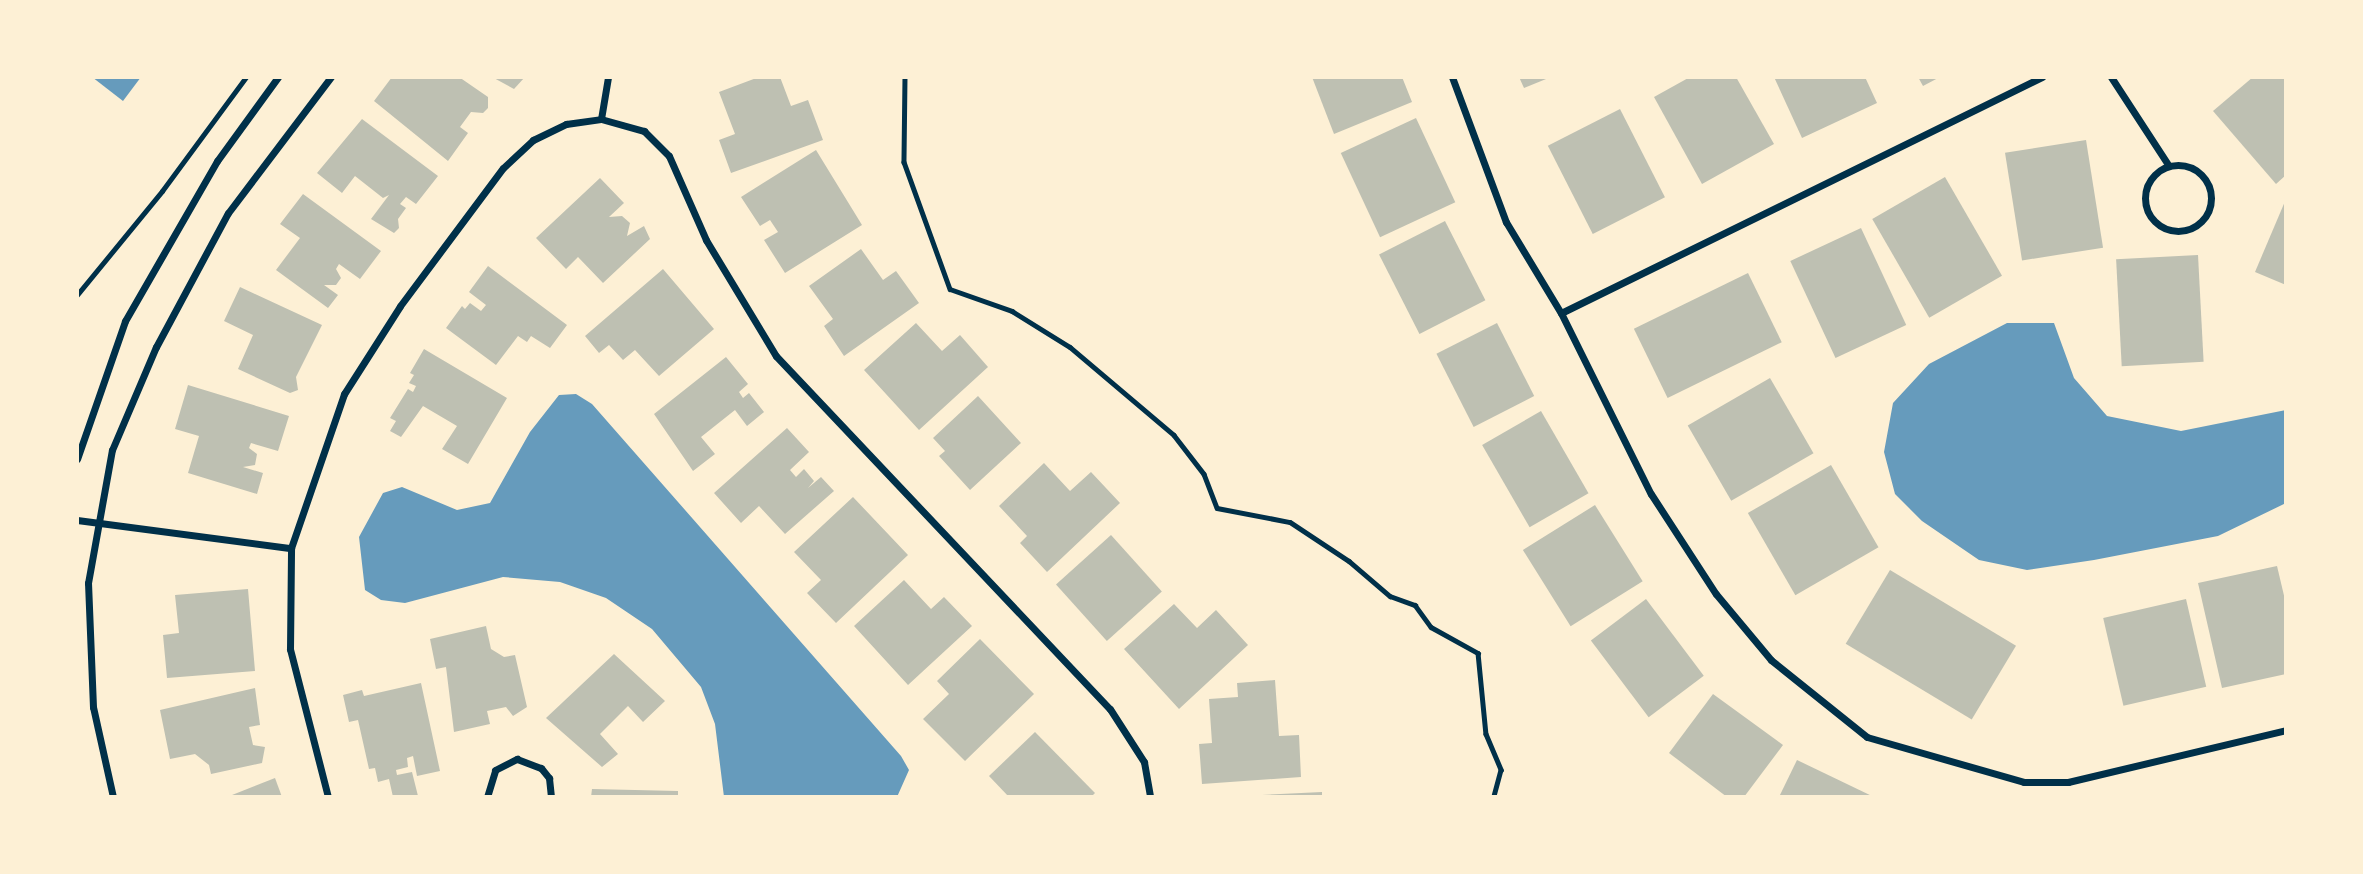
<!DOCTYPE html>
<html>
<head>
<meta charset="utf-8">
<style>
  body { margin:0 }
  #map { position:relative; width:2363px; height:874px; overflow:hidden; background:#fdf0d5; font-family:Lato,sans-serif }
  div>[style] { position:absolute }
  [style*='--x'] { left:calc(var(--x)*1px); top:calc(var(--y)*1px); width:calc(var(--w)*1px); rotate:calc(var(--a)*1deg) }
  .water>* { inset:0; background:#669bbc }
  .building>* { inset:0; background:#bec0b2; transform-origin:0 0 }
  .path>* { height:4.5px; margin:-2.25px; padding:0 2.25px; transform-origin:2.25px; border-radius:2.25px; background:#003049 }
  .minor>* { height:7px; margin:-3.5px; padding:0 3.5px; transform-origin:3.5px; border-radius:3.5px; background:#003049 }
  .minor>.ring { margin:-3.5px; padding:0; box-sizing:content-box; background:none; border:7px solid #003049; border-radius:50% }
  span { translate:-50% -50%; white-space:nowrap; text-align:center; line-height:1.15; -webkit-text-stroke:7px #fdf0d5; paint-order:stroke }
  .frame { position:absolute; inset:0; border:79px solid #fdf0d5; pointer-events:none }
</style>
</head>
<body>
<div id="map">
  <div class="water">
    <div style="clip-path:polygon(92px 77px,141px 77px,123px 101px)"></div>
    <div style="clip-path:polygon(2007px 323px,2054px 323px,2074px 378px,2107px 416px,2181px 431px,2286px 410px,2286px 503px,2218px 536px,2094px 560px,2027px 570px,1979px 560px,1922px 521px,1895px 494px,1884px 452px,1893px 403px,1929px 364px)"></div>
    <div style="clip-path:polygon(576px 394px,592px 404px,901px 756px,909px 770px,897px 797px,724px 797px,715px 724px,701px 687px,652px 629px,606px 598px,560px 582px,503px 577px,405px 603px,381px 600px,365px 590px,359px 537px,383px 493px,402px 487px,457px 510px,490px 503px,530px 432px,559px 395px)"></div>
  </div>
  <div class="building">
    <div style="clip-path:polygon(392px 77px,459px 77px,488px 97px,488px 108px,483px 113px,471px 112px,460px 127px,468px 133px,448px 161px,374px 101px)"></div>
    <div style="clip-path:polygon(492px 77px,525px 77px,514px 89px)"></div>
    <div style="clip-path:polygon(759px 77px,780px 77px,791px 106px,808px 100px,823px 140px,731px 173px,719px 140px,735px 134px,719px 92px)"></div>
    <div style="clip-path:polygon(1312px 77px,1402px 77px,1412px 102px,1334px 134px)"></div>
    <div style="clip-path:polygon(1519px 77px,1551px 77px,1524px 88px)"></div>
    <div style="clip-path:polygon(1690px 77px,1736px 77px,1774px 144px,1702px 184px,1654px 97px)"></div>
    <div style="clip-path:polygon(1774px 77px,1865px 77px,1877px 103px,1802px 138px)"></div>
    <div style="clip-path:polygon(1918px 77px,1940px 77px,1923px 86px)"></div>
    <div style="clip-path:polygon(2253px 77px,2286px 77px,2286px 175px,2276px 184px,2213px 111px)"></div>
    <div style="left:1620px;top:109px;width:99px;height:81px;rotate:63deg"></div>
    <div style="left:1416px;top:118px;width:93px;height:83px;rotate:65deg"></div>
    <div style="clip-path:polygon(362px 119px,438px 176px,416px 204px,406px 197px,400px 204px,406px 208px,398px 219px,399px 228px,394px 233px,371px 219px,389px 195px,383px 198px,355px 176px,342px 193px,317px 173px)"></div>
    <div style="left:2086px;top:140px;width:109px;height:82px;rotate:81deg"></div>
    <div style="clip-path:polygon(816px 150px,862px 225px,785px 273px,764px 240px,778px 232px,770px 220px,760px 226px,741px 197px)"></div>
    <div style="left:1945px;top:177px;width:114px;height:84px;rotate:60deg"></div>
    <div style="clip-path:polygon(600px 178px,624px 203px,609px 217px,622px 216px,630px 223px,627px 236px,644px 226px,650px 239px,603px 283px,578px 257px,566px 269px,536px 238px)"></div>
    <div style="clip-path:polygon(303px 194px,381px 251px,360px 279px,339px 264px,336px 269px,341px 278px,336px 285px,324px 285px,338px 295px,328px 308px,276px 270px,300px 238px,280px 224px)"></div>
    <div style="clip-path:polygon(2286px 199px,2286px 285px,2255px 272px)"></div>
    <div style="left:1445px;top:221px;width:89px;height:74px;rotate:63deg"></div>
    <div style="left:1861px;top:228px;width:107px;height:78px;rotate:65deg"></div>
    <div style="clip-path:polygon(861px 249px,883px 280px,896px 271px,919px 303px,844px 356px,824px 326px,833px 319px,809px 286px)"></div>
    <div style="left:2198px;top:255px;width:107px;height:82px;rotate:87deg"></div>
    <div style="clip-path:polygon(488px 266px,567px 325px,550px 348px,531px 336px,527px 342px,518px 336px,496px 365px,446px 328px,462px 306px,465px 309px,470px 303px,481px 311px,486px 305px,469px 292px)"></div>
    <div style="clip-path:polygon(663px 269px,714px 329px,659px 376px,635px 350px,623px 360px,609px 345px,599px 353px,585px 336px)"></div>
    <div style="left:1748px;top:273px;width:77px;height:127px;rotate:64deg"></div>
    <div style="clip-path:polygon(240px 287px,322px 325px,296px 377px,298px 390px,290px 393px,238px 369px,253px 335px,224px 321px)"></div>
    <div style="clip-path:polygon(916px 323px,942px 351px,960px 335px,988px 367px,919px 430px,864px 370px)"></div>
    <div style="left:1497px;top:323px;width:82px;height:68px;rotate:63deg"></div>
    <div style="clip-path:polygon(424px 349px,507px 398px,468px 464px,442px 449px,457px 426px,423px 406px,401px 437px,390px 431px,396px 421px,390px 418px,408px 389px,413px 392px,416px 386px,409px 383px,414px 375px,410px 373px)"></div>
    <div style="clip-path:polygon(726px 357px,748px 384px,739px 392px,743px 398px,749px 393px,764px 412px,747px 426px,735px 410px,701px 437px,715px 454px,693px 471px,654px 414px)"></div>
    <div style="left:1770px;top:378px;width:87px;height:95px;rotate:60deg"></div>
    <div style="clip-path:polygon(188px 385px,289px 416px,278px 451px,251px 443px,249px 448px,257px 454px,255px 465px,243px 467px,263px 473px,257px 494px,188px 473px,199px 436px,175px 429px)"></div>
    <div style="clip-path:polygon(978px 396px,1021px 443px,970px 490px,939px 456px,945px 451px,933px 438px)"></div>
    <div style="left:1541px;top:411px;width:95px;height:68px;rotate:60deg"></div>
    <div style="clip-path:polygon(787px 428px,809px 452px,790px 470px,796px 477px,804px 469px,814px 481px,808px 488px,821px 477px,834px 491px,785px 534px,759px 506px,741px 523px,714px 493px)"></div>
    <div style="clip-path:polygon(1044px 463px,1070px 491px,1091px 472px,1120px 503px,1047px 572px,1020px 543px,1027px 536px,999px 506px)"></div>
    <div style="left:1831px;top:465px;width:95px;height:96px;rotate:60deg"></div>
    <div style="clip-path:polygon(853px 497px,908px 555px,836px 623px,807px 593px,821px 580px,794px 552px)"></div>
    <div style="left:1595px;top:505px;width:90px;height:85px;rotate:58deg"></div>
    <div style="left:1111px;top:535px;width:76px;height:74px;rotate:48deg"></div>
    <div style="clip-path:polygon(2277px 566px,2286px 604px,2286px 674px,2222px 688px,2198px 583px)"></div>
    <div style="left:1890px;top:570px;width:147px;height:86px;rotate:31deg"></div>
    <div style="clip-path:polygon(904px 580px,931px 609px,944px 597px,972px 626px,908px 685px,854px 626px)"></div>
    <div style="clip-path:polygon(248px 589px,255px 671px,167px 678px,163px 635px,179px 633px,175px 595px)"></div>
    <div style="left:1646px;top:599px;width:96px;height:69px;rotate:53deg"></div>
    <div style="left:2186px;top:599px;width:90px;height:85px;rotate:77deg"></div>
    <div style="clip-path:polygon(1174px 604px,1197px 628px,1216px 610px,1248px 645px,1179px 709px,1124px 649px)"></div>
    <div style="clip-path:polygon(486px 626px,491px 649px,504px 657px,515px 655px,527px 707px,513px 716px,506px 707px,487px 711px,490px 724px,454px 732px,446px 667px,436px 669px,430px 639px)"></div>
    <div style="clip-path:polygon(980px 639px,1034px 694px,965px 761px,923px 719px,949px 694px,937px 681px)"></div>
    <div style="clip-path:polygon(614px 654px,665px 701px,643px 722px,628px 706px,600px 734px,618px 754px,602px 767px,546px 718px)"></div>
    <div style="clip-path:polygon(1275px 680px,1279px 736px,1299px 735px,1301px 777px,1202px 784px,1199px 744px,1212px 743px,1209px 699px,1238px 697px,1237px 683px)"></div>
    <div style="clip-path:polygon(421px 683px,440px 771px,417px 776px,413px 756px,407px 758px,408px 767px,396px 770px,397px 775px,412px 772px,418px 796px,393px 797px,389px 779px,378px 782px,375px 768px,369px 769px,358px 720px,349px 722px,343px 695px,362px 690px,364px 696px)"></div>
    <div style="clip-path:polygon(255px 688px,260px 725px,249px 727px,253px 745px,265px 747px,262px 763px,211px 774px,209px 765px,195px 754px,170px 759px,160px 710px)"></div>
    <div style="clip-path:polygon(1713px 694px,1783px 745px,1744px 797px,1727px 797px,1669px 753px)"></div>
    <div style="clip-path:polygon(1035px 732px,1095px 793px,1091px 797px,1009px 797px,989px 776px)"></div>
    <div style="clip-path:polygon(1797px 760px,1874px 797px,1779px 797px)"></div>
    <div style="clip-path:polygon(275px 778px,282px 797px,227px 797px)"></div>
    <div style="clip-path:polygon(592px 789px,678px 791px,678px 797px,591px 797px)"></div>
    <div style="clip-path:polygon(1322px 792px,1322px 797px,1262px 797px,1262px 795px)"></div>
  </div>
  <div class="path">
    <div style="--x:905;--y:77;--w:85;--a:90.7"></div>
    <div style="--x:904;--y:162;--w:135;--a:70.1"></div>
    <div style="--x:950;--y:289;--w:66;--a:19.5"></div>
    <div style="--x:1012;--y:311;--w:68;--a:31.8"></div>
    <div style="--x:1070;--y:347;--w:136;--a:40.2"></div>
    <div style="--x:1174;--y:435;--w:49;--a:52.4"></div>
    <div style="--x:1204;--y:474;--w:36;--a:69"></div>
    <div style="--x:1217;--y:508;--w:74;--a:10.9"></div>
    <div style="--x:1290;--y:522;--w:71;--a:33.5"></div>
    <div style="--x:1349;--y:561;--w:54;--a:40.5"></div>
    <div style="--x:1390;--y:596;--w:27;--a:20"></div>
    <div style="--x:1415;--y:605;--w:27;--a:54"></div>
    <div style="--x:1431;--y:627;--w:54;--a:29"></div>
    <div style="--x:1478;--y:653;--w:81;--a:84.4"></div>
    <div style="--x:1486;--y:734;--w:39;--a:67"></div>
    <div style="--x:1501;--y:770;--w:28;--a:105"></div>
    <div style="--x:77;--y:295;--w:134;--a:-50.7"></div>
    <div style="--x:162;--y:191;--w:142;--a:-53.6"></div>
  </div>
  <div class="minor">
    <div style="--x:1452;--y:77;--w:155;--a:69.6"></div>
    <div style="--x:1506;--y:222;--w:106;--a:58.9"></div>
    <div style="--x:1561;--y:313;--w:202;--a:63.6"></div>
    <div style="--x:1651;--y:494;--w:119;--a:57"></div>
    <div style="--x:1716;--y:594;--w:86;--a:50.2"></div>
    <div style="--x:1771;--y:660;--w:123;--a:38.7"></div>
    <div style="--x:1867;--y:737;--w:163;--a:16"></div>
    <div style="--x:2024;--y:782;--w:44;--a:0"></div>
    <div style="--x:2068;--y:782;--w:224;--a:-13.4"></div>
    <div style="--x:2111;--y:77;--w:106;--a:56.9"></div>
    <div style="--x:601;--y:119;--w:43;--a:-80.5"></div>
    <div class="ring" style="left:2145px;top:165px;width:59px;height:59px"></div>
    <div style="--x:1561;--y:313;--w:536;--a:-26.13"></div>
    <div style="--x:77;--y:459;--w:146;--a:-70.8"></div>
    <div style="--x:125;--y:321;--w:185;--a:-60.1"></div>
    <div style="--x:217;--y:161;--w:104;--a:-54"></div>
    <div style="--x:77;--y:520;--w:216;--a:7.5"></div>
    <div style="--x:113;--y:797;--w:92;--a:-102.5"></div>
    <div style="--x:93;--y:707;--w:124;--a:-92.3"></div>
    <div style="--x:88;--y:583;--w:135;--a:-79.8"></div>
    <div style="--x:112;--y:450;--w:112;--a:-66.9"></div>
    <div style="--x:156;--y:347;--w:152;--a:-61.8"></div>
    <div style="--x:228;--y:213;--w:171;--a:-52.9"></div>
    <div style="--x:328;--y:797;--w:153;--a:-104.4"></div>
    <div style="--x:290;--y:649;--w:101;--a:-89.4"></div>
    <div style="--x:291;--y:548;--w:163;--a:-71"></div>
    <div style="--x:344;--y:394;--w:104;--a:-57.5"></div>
    <div style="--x:400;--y:306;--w:172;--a:-53.3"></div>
    <div style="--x:503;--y:168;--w:41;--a:-43"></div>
    <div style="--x:533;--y:140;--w:37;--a:-26"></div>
    <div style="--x:566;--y:124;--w:35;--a:-8"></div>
    <div style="--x:601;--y:119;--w:45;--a:15.6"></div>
    <div style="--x:644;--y:131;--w:35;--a:45"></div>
    <div style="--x:669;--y:156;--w:92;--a:66.2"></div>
    <div style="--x:706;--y:240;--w:135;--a:58.9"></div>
    <div style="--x:776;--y:356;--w:486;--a:46.6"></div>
    <div style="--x:1110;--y:709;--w:63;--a:57.3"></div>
    <div style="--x:1144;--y:762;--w:36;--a:80"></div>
    <div style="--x:487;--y:797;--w:28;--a:-73"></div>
    <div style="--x:495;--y:770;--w:25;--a:-27"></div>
    <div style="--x:517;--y:759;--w:26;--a:21"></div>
    <div style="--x:541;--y:768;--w:13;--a:51"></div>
    <div style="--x:549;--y:778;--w:19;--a:84"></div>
  </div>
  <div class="frame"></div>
</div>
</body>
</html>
